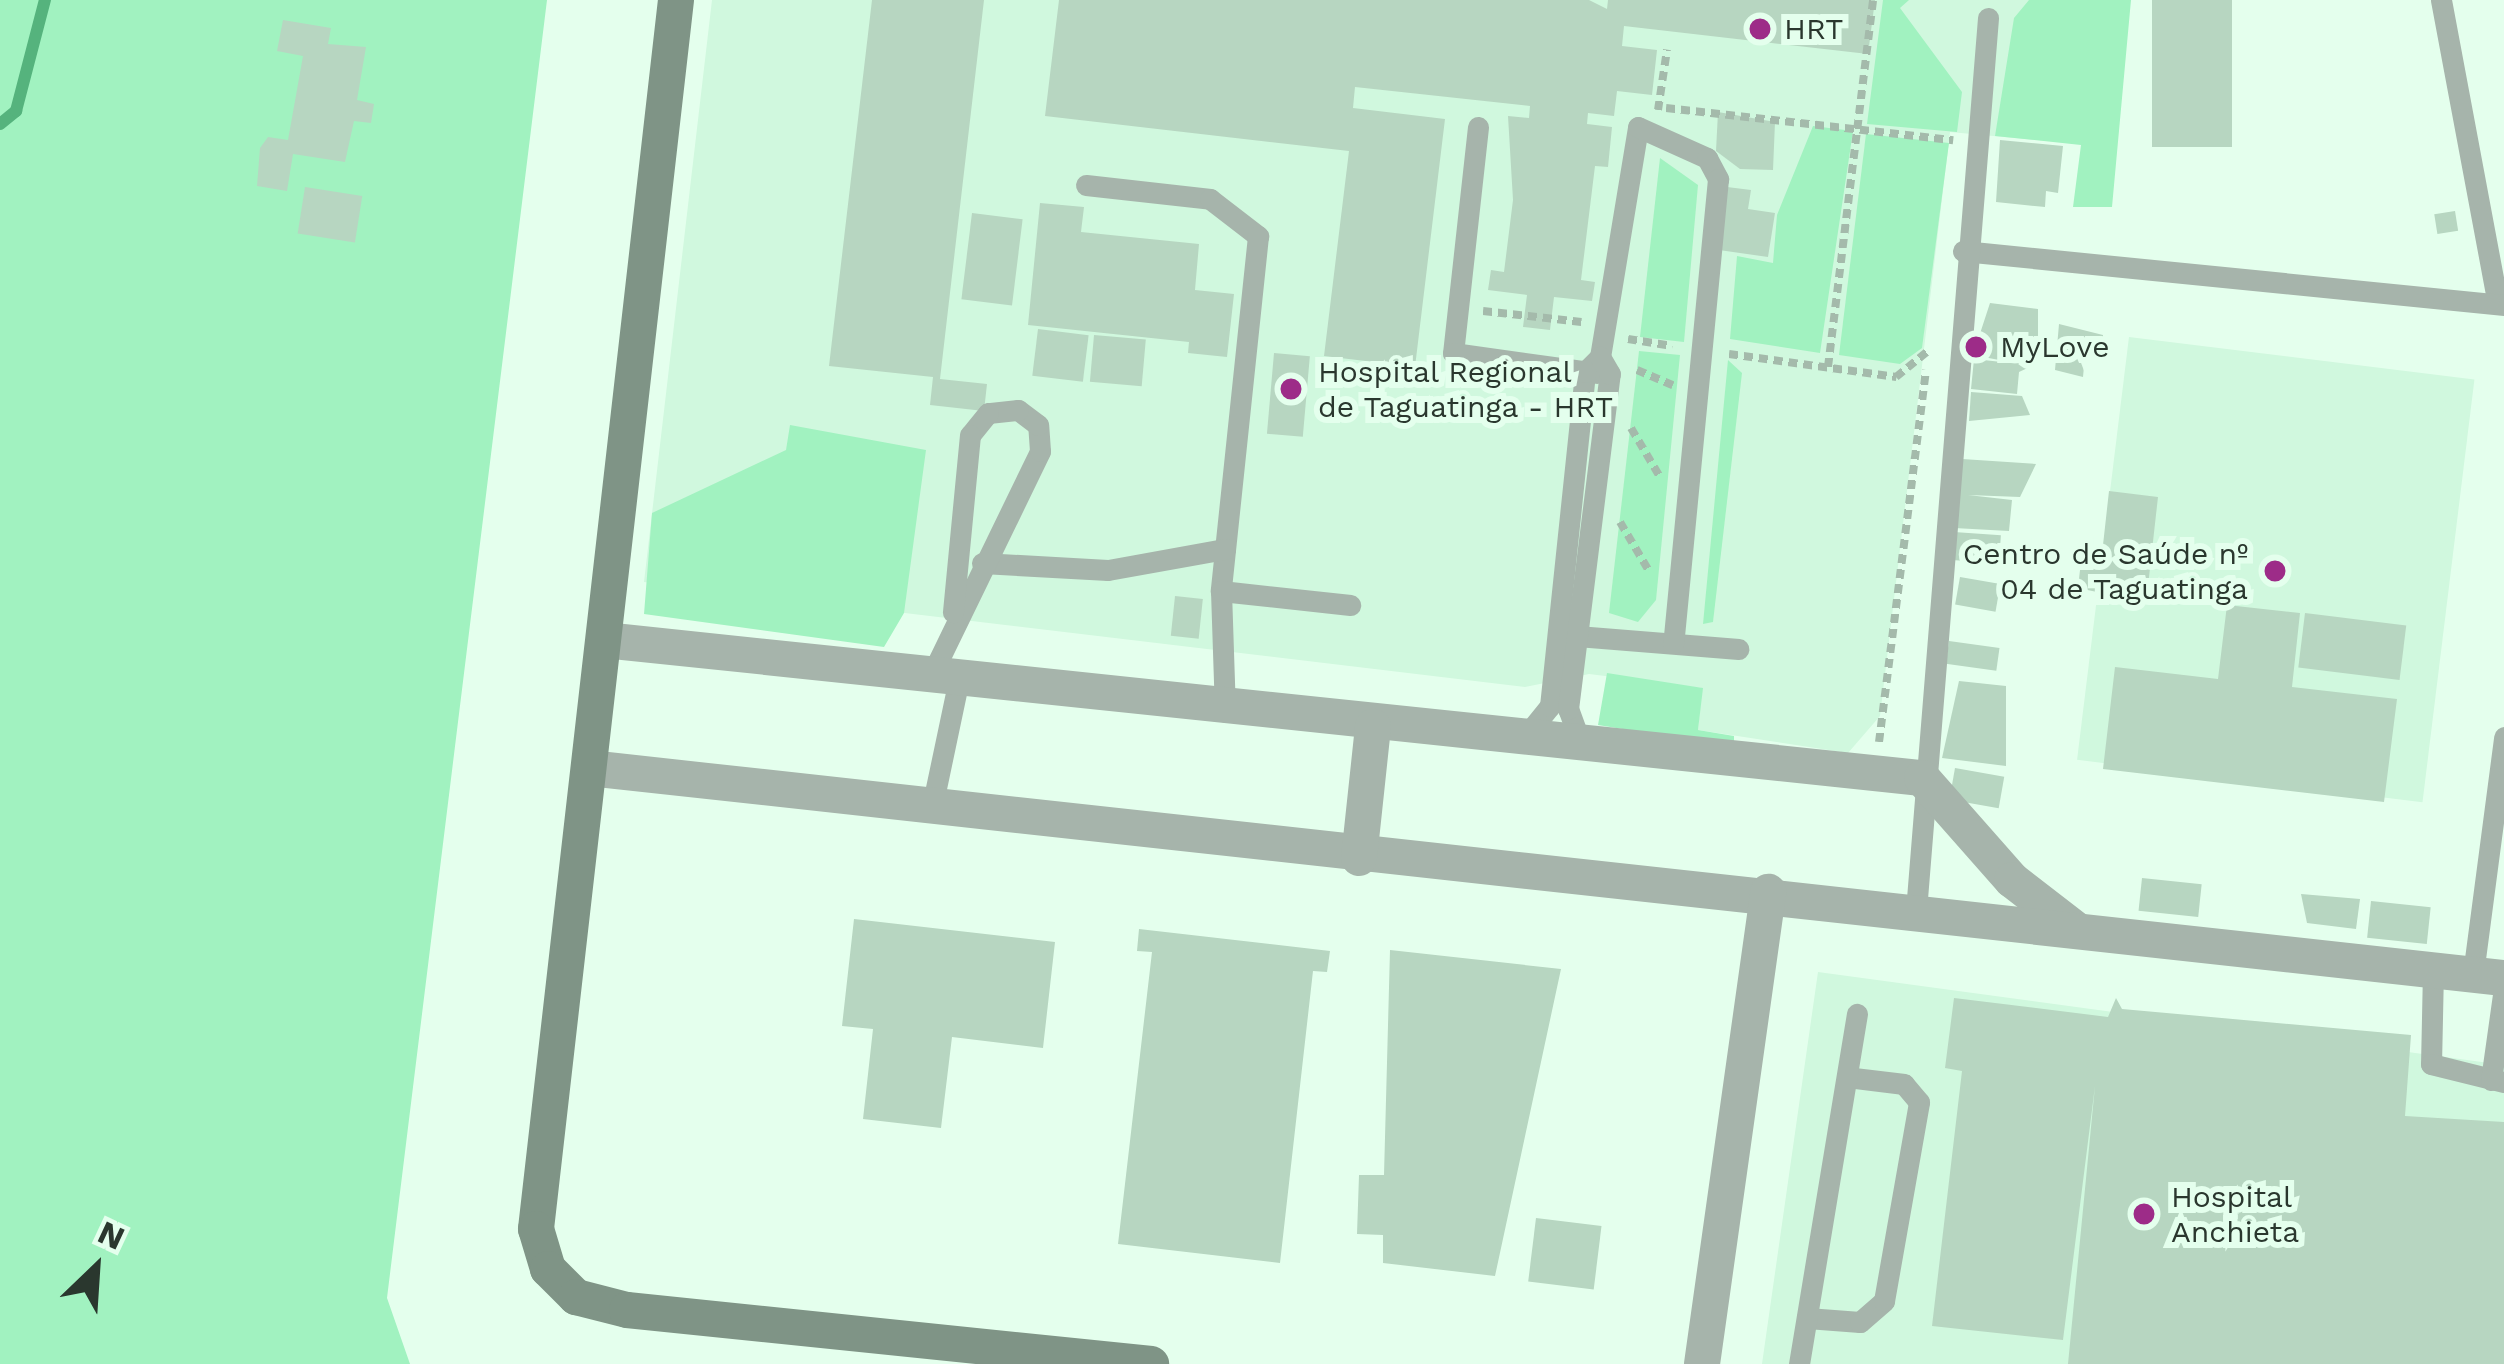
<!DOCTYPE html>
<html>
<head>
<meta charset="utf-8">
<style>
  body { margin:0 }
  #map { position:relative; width:2504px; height:1364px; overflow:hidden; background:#e4ffed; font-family:"Work Sans",sans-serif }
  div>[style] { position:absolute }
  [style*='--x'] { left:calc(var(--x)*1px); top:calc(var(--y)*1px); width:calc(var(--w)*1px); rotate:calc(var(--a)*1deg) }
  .built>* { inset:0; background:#d0f8de; transform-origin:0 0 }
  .green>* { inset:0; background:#a1f2c0 }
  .stream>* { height:12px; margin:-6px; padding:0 6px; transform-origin:6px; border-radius:6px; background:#55b37d }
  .building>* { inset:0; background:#b7d6c1; transform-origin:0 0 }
  .path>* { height:8px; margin-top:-4px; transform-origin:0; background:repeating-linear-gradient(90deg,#a4baab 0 9px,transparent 0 15px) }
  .lane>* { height:21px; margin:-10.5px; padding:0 10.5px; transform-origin:10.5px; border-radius:10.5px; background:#a6b4ab }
  .street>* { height:36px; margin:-18px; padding:0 18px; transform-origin:18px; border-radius:18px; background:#a6b4ab }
  .secondary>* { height:36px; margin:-18px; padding:0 18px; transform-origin:18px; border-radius:18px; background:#7f9486 }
  .dots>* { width:33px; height:33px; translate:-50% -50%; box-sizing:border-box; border:6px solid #e4ffed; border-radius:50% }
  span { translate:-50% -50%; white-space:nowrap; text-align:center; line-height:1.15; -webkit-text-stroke:12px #e4ffed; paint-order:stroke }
  .poi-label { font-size:30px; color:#2a372e }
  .left { translate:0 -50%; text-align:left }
  .right { translate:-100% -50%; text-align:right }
  .north { position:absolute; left:36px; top:1208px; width:120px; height:120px; -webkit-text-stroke:9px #e4ffed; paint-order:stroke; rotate:25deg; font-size:33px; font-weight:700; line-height:48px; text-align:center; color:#2a372e }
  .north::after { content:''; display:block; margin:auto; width:42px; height:54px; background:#2a372e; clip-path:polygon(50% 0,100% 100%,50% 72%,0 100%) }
</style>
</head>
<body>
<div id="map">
  <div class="built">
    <div style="clip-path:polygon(712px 0,2097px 0,2082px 144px,1950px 132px,1880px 716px,1848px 753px,1698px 730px,1702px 688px,1589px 674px,1525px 687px,644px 582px)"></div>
    <div style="left:2129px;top:337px;width:348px;height:426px;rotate:7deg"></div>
    <div style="clip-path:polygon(1818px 972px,2504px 1065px,2504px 1364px,1762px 1364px)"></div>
  </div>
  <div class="green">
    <div style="clip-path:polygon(0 0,547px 0,387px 1298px,410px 1364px,0 1364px)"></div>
    <div style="clip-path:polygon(1883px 0,1909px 0,1900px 8px,1962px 92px,1957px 132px,1867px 124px)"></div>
    <div style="clip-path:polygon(2029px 0,2131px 0,2112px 207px,2073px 207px,2081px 145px,1995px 136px,2014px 18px)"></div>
    <div style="clip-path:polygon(1813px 126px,1853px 131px,1820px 353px,1730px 339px,1737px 256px,1773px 263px,1777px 215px)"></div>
    <div style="clip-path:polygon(1866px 134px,1949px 143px,1922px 348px,1900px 364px,1839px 355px)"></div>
    <div style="clip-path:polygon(1660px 158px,1698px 185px,1684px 342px,1640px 337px)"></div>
    <div style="clip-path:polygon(1639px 351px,1680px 355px,1656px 600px,1638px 622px,1609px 613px)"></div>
    <div style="clip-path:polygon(1728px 360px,1742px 373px,1713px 622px,1703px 624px)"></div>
    <div style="clip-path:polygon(790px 425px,926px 450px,904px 613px,884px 647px,644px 614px,652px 513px,786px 450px)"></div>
    <div style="clip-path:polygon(1607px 673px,1703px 688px,1698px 730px,1734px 736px,1734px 747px,1598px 725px)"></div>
  </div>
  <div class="stream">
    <div style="--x:0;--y:124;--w:21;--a:-39"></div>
    <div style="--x:16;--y:111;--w:115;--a:-75.4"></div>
  </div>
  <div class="building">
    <div style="clip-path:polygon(872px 0,984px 0,940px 379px,987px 384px,984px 411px,930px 405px,933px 377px,829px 366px)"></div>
    <div style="clip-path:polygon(1059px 0,1589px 0,1607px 9px,1608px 0,1875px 0,1868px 54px,1624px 26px,1622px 46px,1657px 50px,1652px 95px,1617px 91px,1614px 116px,1588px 113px,1587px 124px,1612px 127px,1608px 167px,1595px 166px,1581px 280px,1595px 282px,1592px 301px,1554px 297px,1550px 330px,1523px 327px,1527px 295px,1488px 290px,1491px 270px,1504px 272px,1513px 200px,1508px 116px,1529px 118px,1530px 106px,1355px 87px,1353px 108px,1445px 119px,1415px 367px,1324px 356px,1349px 151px,1045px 116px)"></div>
    <div style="left:2152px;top:0;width:80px;height:147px"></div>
    <div style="clip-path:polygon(283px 20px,331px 28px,328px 44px,366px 47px,357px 100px,374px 104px,371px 123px,354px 121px,345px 162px,293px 154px,287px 191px,257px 186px,260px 148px,268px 137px,288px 140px,303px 56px,277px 51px)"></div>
    <div style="clip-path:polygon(1718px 112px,1775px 122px,1773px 170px,1740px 169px,1716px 151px)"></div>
    <div style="clip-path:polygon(2000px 140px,2063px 146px,2058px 193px,2046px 191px,2045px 207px,1996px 202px)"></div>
    <div style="left:305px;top:187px;width:58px;height:47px;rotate:9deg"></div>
    <div style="clip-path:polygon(1727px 187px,1751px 190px,1748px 209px,1775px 213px,1768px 257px,1719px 250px)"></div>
    <div style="clip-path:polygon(1040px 203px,1084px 207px,1081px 232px,1199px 244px,1195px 290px,1234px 294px,1227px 357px,1188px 353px,1189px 342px,1028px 325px)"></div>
    <div style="left:2455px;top:211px;width:20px;height:21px;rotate:81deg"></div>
    <div style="left:972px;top:213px;width:51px;height:87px;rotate:7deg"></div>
    <div style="clip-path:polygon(1990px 303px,2038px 309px,2038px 363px,2019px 372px,2017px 394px,1971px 389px,1974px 359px,2020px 364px,1973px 355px)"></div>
    <div style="clip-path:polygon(2059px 324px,2103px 335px,2103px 358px,2085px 356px,2083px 377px,2055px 370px)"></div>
    <div style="left:1038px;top:329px;width:51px;height:47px;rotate:7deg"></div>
    <div style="left:1094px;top:335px;width:52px;height:47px;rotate:5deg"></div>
    <div style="left:1274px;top:353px;width:36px;height:81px;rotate:5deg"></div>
    <div style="clip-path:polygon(1971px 392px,2022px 396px,2030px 415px,1969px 421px)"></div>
    <div style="clip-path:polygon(1962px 459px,2036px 464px,2020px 497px,1968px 495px,2012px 500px,2009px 531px,1954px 528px)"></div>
    <div style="clip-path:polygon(2109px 491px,2158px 497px,2147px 595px,2135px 600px,2078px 588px,2082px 552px,2102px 554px)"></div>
    <div style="left:1954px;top:532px;width:47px;height:28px;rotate:4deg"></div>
    <div style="left:1960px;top:577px;width:41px;height:28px;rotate:10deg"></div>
    <div style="left:1175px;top:596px;width:28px;height:40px;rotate:6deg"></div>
    <div style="clip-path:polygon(2227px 605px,2300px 613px,2292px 687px,2397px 699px,2384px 802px,2103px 769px,2115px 667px,2218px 679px)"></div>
    <div style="left:2305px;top:613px;width:102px;height:55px;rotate:7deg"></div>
    <div style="left:1949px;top:641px;width:51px;height:23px;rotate:8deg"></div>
    <div style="clip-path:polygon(1959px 681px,2006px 686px,2006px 766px,1942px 758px)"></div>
    <div style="left:1955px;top:768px;width:50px;height:32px;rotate:10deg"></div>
    <div style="left:2142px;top:878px;width:60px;height:33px;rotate:6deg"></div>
    <div style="clip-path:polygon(2301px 894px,2360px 899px,2356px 929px,2307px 923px)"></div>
    <div style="left:2371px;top:901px;width:60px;height:37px;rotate:6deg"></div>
    <div style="clip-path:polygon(854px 919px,1055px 942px,1043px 1048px,952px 1037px,941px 1128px,863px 1119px,873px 1029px,842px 1026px)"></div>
    <div style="clip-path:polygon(1139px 929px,1330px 951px,1327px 972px,1313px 971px,1280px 1263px,1118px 1244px,1152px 952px,1137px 951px)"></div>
    <div style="clip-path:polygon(1390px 950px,1561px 969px,1495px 1276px,1383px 1263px,1383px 1235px,1357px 1234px,1359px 1175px,1384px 1175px)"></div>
    <div style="clip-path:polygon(1954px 998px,2108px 1017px,2116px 998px,2122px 1009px,2411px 1035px,2405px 1116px,2504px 1122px,2504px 1364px,2068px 1364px,2095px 1086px,2063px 1340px,1932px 1326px,1962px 1071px,1945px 1068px)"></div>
    <div style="left:1536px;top:1218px;width:66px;height:64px;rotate:7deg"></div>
  </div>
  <div class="path">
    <div style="--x:1666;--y:108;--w:289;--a:6.4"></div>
    <div style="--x:1658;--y:110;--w:61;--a:-81.5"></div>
    <div style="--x:1483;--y:311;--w:99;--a:6.4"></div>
    <div style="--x:1628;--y:339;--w:45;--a:9"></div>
    <div style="--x:1729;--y:354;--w:169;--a:7.8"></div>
    <div style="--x:1896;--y:377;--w:41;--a:-39.1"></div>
    <div style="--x:1828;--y:367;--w:370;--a:-83"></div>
    <div style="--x:1637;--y:370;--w:39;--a:23"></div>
    <div style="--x:1631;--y:428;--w:57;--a:59.4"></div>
    <div style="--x:1620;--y:522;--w:57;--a:59.4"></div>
    <div style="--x:1879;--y:742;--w:375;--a:-82.8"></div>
  </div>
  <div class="lane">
    <div style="--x:2441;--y:0;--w:309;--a:79.4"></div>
    <div style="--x:1478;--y:127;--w:227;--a:96.3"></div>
    <div style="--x:1453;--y:353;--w:145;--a:7.9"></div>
    <div style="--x:1086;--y:185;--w:125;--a:6.4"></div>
    <div style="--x:1210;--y:199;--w:61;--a:37.6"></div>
    <div style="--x:1258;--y:236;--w:357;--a:96"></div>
    <div style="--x:1221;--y:591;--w:121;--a:88.1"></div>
    <div style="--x:1963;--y:251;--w:544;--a:5.7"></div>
    <div style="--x:982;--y:563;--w:126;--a:3.2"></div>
    <div style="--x:1108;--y:570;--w:119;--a:-10.2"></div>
    <div style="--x:1221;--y:591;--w:130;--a:6.2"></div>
    <div style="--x:1577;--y:636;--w:162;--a:4.6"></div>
    <div style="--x:929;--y:680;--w:254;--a:-64.1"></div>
    <div style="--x:1040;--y:451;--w:26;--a:-94"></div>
    <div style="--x:1038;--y:425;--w:25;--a:-143"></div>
    <div style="--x:1018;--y:410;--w:30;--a:174"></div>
    <div style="--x:988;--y:413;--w:28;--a:129"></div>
    <div style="--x:970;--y:435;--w:178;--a:95.5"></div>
    <div style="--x:1524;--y:738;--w:41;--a:-50.9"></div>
    <div style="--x:1550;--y:706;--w:336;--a:-84"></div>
    <div style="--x:1585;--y:372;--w:21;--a:-45"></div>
    <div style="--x:1600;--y:357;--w:233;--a:-80.6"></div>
    <div style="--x:1638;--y:127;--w:76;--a:24.2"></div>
    <div style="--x:1707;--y:158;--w:24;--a:62"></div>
    <div style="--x:1718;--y:179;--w:466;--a:95.5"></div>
    <div style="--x:1581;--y:744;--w:37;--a:-110"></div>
    <div style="--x:1568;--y:709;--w:338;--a:-82.9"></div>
    <div style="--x:1610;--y:374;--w:20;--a:-120"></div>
    <div style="--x:932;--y:807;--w:126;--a:-78.1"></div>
    <div style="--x:1916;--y:911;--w:896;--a:-85.39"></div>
    <div style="--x:2433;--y:970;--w:94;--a:91.2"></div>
    <div style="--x:2431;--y:1064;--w:75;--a:13.9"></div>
    <div style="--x:2473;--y:974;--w:239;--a:-82.5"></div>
    <div style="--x:2491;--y:1080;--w:94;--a:-82"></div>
    <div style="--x:1807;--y:1318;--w:53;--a:4.3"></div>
    <div style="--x:1860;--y:1322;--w:32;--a:-41"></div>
    <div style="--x:1884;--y:1301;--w:202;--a:-80"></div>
    <div style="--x:1919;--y:1102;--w:23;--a:-130"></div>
    <div style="--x:1904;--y:1084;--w:57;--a:-173"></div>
    <div style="--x:1799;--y:1364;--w:355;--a:-80.6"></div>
  </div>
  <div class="street">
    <div style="--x:604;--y:640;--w:1325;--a:5.98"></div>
    <div style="--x:1922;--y:778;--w:136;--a:48.6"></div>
    <div style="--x:2012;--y:880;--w:83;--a:37.7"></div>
    <div style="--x:589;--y:768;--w:1926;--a:6.26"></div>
    <div style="--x:1359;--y:858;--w:132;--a:-83.9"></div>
    <div style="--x:1702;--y:1364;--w:477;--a:-82"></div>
  </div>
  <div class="secondary">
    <div style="--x:676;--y:0;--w:1237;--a:96.5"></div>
    <div style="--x:536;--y:1229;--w:42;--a:73.3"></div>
    <div style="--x:548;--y:1269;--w:40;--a:45"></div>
    <div style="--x:576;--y:1297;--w:53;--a:14.3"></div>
    <div style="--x:627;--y:1310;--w:527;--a:5.88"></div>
  </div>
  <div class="dots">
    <div style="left:1760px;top:29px;background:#9d2c88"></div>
    <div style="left:1976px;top:347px;background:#9d2c88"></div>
    <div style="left:1291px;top:389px;background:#9d2c88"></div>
    <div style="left:2275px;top:571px;background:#9d2c88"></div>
    <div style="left:2144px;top:1214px;background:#9d2c88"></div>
  </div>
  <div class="poi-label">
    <span class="left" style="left:1784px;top:29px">HRT</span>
    <span class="left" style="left:2000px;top:347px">MyLove</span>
    <span class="left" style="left:1318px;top:389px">Hospital Regional<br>de Taguatinga - HRT</span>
    <span class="right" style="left:2248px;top:571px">Centro de Saúde nº<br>04 de Taguatinga</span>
    <span class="left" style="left:2171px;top:1214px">Hospital<br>Anchieta</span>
  </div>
  <div class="north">N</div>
</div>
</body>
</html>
